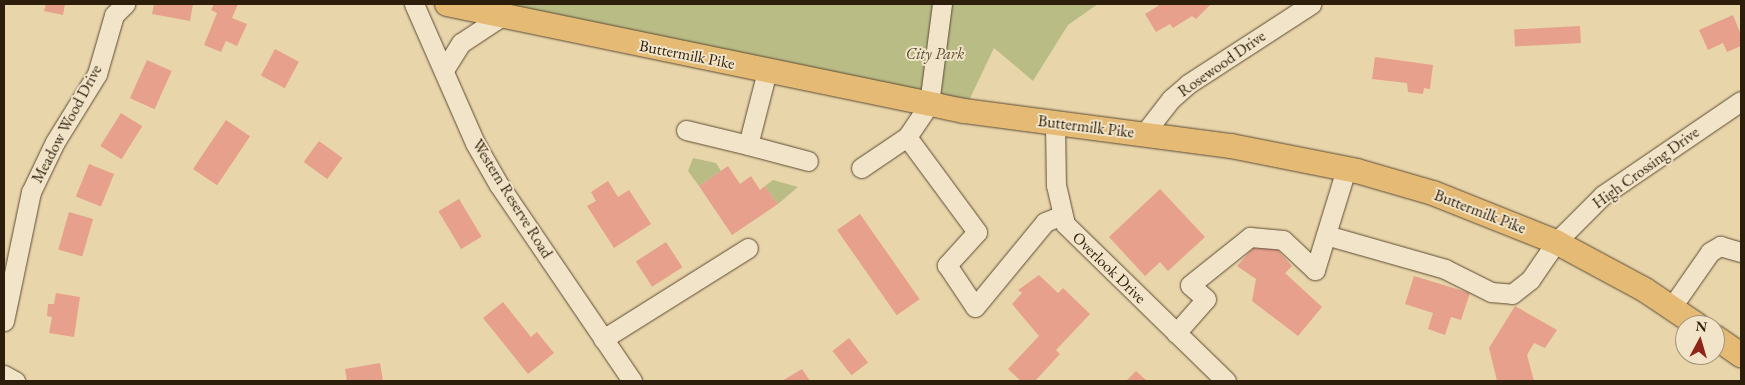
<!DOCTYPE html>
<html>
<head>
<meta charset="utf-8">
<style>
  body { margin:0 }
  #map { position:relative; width:1745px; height:385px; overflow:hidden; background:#e9d5aa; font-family:"EB Garamond",serif }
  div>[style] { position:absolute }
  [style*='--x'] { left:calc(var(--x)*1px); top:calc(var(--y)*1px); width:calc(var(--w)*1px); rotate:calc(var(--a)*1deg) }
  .green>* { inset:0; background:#babc86 }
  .building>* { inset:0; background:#e6a08c; transform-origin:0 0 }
  .roads { filter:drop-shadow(0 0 1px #5c4c34) drop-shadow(0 0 1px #5c4c34) }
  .minor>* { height:19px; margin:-9.5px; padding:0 9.5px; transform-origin:9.5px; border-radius:9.5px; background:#f1e4c8 }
  .major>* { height:24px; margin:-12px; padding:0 12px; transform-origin:12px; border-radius:12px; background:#e4ba75 }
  span { translate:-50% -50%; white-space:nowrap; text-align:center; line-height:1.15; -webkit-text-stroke:4px #f1e4c8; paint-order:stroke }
  .park-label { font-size:16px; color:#574d31; font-style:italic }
  .street-label { font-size:16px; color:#2d1e0c }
  .frame { position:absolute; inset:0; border:5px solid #2d1e0c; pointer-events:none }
  .north { position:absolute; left:1675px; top:315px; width:50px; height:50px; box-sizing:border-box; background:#f1e4c8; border:1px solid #a3957d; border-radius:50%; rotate:6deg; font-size:14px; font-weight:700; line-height:20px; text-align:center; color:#2d1e0c }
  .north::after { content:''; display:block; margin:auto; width:18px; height:22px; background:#8f2418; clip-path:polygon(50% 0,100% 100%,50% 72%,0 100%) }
</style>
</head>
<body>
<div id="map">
  <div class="green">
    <div style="clip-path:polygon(447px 4px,1098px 4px,1068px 25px,1033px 81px,994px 48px,964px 111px)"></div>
    <div style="clip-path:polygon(693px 158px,716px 163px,721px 171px,699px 186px,688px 171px)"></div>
    <div style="clip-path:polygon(773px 180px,798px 187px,778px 204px,765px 186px)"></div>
  </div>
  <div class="building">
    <div style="clip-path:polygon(46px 4px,65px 4px,63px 15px,44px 11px)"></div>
    <div style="clip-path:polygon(154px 4px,193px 4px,190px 21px,152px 14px)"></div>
    <div style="clip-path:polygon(214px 4px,238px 4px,232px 18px,247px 24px,237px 46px,226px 41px,221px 52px,204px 45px,217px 13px,211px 10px)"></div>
    <div style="clip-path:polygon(1161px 4px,1211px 4px,1196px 19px,1192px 16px,1173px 28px,1170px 24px,1156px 32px,1145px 14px)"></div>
    <div style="clip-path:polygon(1733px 15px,1741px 35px,1741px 46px,1727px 52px,1723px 43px,1708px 50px,1699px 30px)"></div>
    <div style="left:1580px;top:26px;width:17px;height:66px;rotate:87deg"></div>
    <div style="left:275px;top:49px;width:27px;height:30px;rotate:28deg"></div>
    <div style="clip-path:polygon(1375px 57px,1433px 65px,1430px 89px,1424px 88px,1423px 94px,1408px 92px,1407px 83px,1372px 79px)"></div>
    <div style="left:147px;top:60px;width:27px;height:42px;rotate:24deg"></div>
    <div style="left:121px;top:113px;width:25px;height:39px;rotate:32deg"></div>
    <div style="left:226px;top:120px;width:29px;height:59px;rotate:34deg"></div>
    <div style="left:319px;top:141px;width:29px;height:26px;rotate:36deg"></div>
    <div style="left:89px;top:164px;width:27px;height:35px;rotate:22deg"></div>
    <div style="clip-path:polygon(728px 166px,740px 184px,751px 176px,760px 190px,765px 186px,778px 204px,732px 235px,699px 186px)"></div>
    <div style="clip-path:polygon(608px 181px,618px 197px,629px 190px,651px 224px,614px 248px,587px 206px,596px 201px,591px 192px)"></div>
    <div style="clip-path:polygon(1160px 189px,1205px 237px,1168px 271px,1160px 262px,1145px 276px,1109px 237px)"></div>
    <div style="left:459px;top:199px;width:44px;height:24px;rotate:59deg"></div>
    <div style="left:69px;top:212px;width:25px;height:39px;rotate:16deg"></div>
    <div style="left:860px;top:214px;width:104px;height:28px;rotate:55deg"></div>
    <div style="left:666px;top:242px;width:30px;height:36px;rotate:57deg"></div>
    <div style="clip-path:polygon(1275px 247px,1292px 266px,1285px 273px,1322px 307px,1298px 336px,1252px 301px,1256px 279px,1237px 266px,1253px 248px)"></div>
    <div style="clip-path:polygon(1039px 275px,1058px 293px,1063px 288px,1090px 314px,1056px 350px,1060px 354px,1035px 381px,1021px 381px,1008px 369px,1039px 336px,1012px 304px,1022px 293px,1018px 290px)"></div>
    <div style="clip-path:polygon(1414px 276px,1470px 293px,1461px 320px,1451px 317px,1445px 335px,1428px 329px,1433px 313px,1405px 304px)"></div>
    <div style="clip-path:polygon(56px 293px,80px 297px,74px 337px,49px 333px,52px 317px,47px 316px,48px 304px,54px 304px)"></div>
    <div style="clip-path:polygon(503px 302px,531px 337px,537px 332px,554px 353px,528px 374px,483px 318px)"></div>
    <div style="clip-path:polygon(1515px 306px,1557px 330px,1545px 348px,1534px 343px,1527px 355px,1534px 381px,1497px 381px,1489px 348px)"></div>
    <div style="left:849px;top:338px;width:31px;height:21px;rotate:52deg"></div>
    <div style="clip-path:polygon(380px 363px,383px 381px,347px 381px,345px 369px)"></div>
    <div style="clip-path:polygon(802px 369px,810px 381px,782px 381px)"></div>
    <div style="clip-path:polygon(1136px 371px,1147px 381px,1126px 381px)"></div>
  </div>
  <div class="roads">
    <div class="minor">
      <div style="--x:414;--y:4;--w:152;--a:66.3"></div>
      <div style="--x:475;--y:143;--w:48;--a:60.3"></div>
      <div style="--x:499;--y:185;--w:237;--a:55.8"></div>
      <div style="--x:444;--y:70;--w:32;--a:-58"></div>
      <div style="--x:461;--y:43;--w:49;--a:-33.4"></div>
      <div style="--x:767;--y:71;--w:76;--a:104.4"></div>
      <div style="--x:748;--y:145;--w:62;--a:14.9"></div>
      <div style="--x:1055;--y:124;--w:61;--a:89.1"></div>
      <div style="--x:1056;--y:185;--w:40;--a:77"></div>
      <div style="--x:1065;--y:224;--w:225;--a:44.3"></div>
      <div style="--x:686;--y:130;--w:64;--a:13.6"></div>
      <div style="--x:1143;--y:135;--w:46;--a:-52.1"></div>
      <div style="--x:1171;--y:99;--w:23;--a:-41"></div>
      <div style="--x:1188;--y:84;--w:147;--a:-33"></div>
      <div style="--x:907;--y:137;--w:118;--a:53.6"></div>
      <div style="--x:977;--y:232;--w:45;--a:132.3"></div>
      <div style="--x:947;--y:265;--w:50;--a:56.3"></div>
      <div style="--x:975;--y:307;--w:110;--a:-50.5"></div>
      <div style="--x:1045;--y:222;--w:18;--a:-22"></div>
      <div style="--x:861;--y:168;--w:55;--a:-34"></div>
      <div style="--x:907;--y:137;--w:40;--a:-56"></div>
      <div style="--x:929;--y:104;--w:101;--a:-82.6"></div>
      <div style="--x:1326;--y:235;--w:124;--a:15.9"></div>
      <div style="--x:1445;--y:269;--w:51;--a:26.6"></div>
      <div style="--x:1491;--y:292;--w:21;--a:5"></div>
      <div style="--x:1512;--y:294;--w:23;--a:-38"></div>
      <div style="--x:1530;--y:280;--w:46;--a:-55.6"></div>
      <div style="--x:1556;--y:242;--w:66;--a:-45"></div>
      <div style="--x:1603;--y:195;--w:167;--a:-34.3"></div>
      <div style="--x:1671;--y:308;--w:68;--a:-55.1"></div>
      <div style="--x:1710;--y:252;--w:12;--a:-31"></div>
      <div style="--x:1720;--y:246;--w:22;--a:16"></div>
      <div style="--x:4;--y:321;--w:132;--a:-78.2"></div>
      <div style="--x:31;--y:192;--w:55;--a:-64.4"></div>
      <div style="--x:55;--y:142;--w:80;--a:-58.3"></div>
      <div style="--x:97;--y:74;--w:61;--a:-73.9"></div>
      <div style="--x:114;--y:15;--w:16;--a:-45"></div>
      <div style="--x:1176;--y:333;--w:45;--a:-48.6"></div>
      <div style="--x:1206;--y:299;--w:21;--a:-139"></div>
      <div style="--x:1190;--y:285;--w:77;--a:-38.7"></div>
      <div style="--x:1250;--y:237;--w:33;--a:5"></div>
      <div style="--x:1283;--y:240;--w:44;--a:43.2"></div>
      <div style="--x:1315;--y:270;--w:106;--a:-72.9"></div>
      <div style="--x:603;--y:339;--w:171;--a:-32.1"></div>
      <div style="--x:4;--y:375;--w:13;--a:29"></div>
    </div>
    <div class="major">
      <div style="--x:447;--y:4;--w:528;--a:11.69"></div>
      <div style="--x:964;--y:111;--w:269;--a:7.5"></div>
      <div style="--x:1231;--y:146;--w:128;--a:11.2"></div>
      <div style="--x:1357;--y:171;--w:79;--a:16.1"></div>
      <div style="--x:1433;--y:193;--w:132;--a:21.7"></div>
      <div style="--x:1556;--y:242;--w:101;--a:28.3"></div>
      <div style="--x:1645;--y:290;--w:63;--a:33.9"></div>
      <div style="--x:1715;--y:337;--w:32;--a:35"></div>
    </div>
  </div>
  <div class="park-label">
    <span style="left:935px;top:54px">City Park</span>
  </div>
  <div class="street-label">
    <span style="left:687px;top:55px;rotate:11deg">Buttermilk Pike</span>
    <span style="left:1222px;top:64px;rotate:-35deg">Rosewood Drive</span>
    <span style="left:67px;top:124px;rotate:-62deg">Meadow Wood Drive</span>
    <span style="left:1086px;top:127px;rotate:7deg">Buttermilk Pike</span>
    <span style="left:1646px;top:168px;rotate:-36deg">High Crossing Drive</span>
    <span style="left:512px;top:199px;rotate:58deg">Western Reserve Road</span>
    <span style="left:1480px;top:212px;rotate:21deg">Buttermilk Pike</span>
    <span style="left:1109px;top:268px;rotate:44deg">Overlook Drive</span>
  </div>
  <div class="frame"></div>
  <div class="north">N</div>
</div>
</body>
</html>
